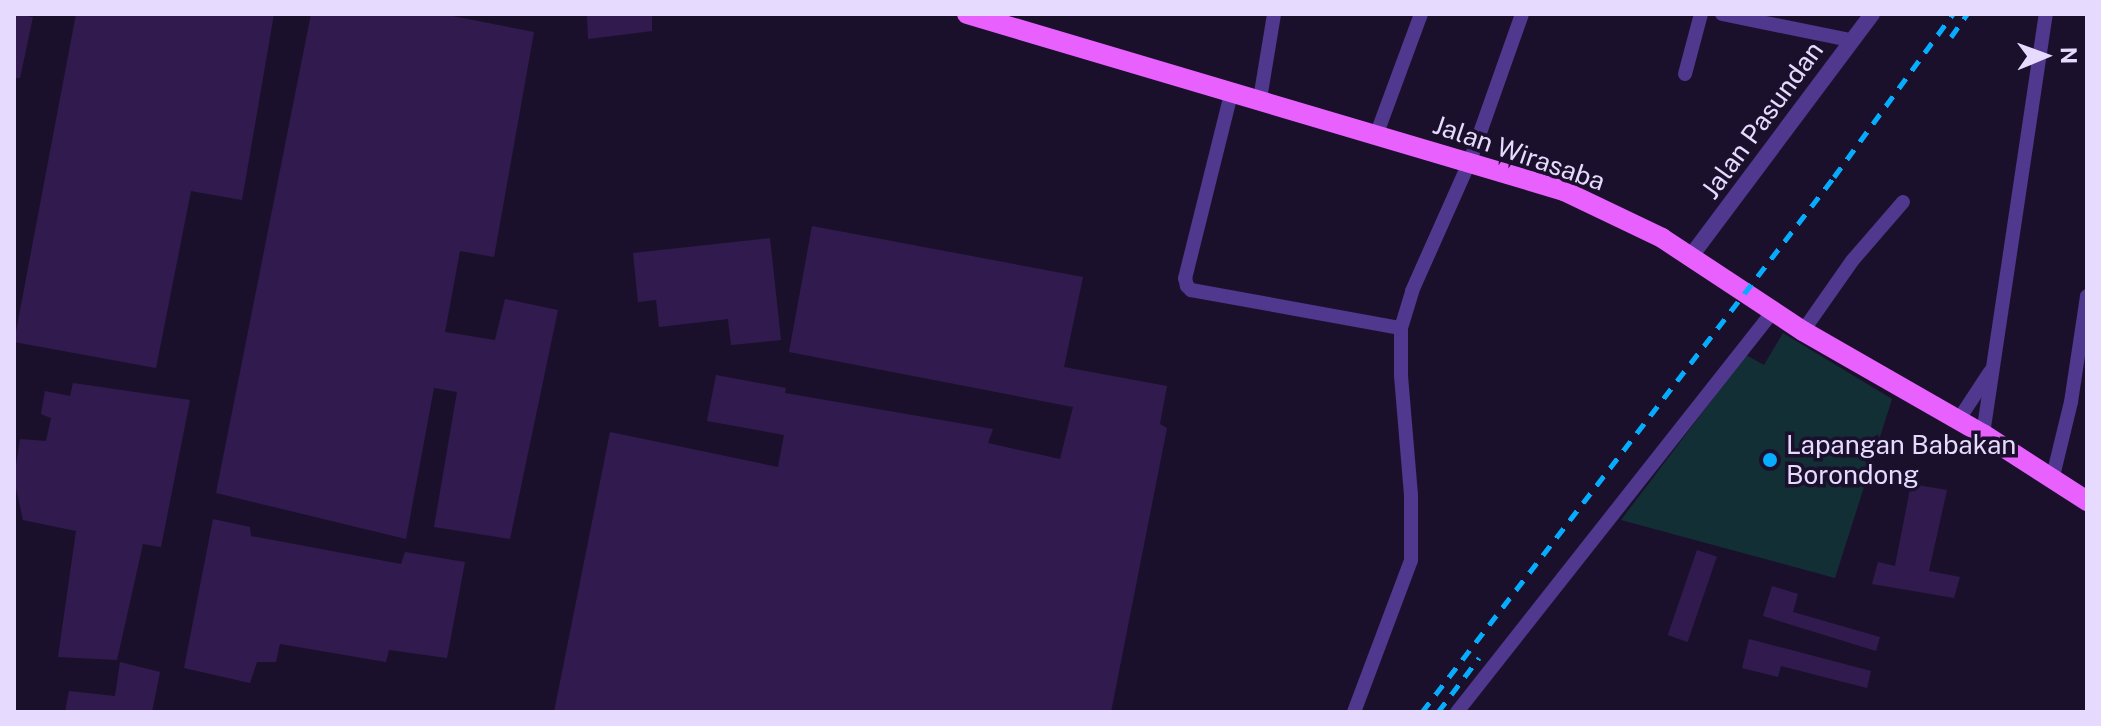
<!DOCTYPE html>
<html>
<head>
<meta charset="utf-8">
<style>
  body { margin:0 }
  #map { position:relative; width:2101px; height:726px; overflow:hidden; background:#1b102c; font-family:"Public Sans",sans-serif }
  div>[style] { position:absolute }
  [style*='--x'] { left:calc(var(--x)*1px); top:calc(var(--y)*1px); width:calc(var(--w)*1px); rotate:calc(var(--a)*1deg) }
  .green>* { inset:0; background:#122f36 }
  .building>* { inset:0; background:#311b4e; transform-origin:0 0 }
  .minor>* { height:14px; margin:-7px; padding:0 7px; transform-origin:7px; border-radius:7px; background:#4f388d }
  .tertiary>* { height:16px; margin:-8px; padding:0 8px; transform-origin:8px; border-radius:8px; background:#4f388d }
  .primary>* { height:20px; margin:-10px; padding:0 10px; transform-origin:10px; border-radius:10px; background:#e861ff }
  .rail>* { height:5px; margin-top:-2.5px; transform-origin:0; background:repeating-linear-gradient(90deg,#06adff 0 12px,transparent 0 22px) }
  .dots>* { width:22px; height:22px; translate:-50% -50%; box-sizing:border-box; border:4px solid #1b102c; border-radius:50% }
  span { translate:-50% -50%; white-space:nowrap; text-align:center; line-height:1.15; -webkit-text-stroke:7px #1b102c; paint-order:stroke }
  .street-label { font-size:26px; color:#e7daff }
  .poi-label { font-size:26px; color:#e7daff }
  .left { translate:0 -50%; text-align:left }
  .frame { position:absolute; inset:0; border:16px solid #e7daff; pointer-events:none }
  .north { position:absolute; left:2005px; top:16px; width:80px; height:80px; -webkit-text-stroke:6px #1b102c; paint-order:stroke; rotate:89deg; font-size:22px; font-weight:700; line-height:32px; text-align:center; color:#e7daff }
  .north::after { content:''; display:block; margin:auto; width:28px; height:36px; background:#e7daff; clip-path:polygon(50% 0,100% 100%,50% 72%,0 100%) }
</style>
</head>
<body>
<div id="map">
  <div class="green">
    <div style="clip-path:polygon(1783px 333px,1892px 399px,1835px 578px,1621px 520px,1746px 355px,1764px 365px)"></div>
  </div>
  <div class="building">
    <div style="clip-path:polygon(14px 14px,33px 17px,20px 78px,14px 78px)"></div>
    <div style="clip-path:polygon(76px 14px,274px 14px,242px 200px,191px 191px,156px 368px,14px 342px)"></div>
    <div style="clip-path:polygon(311px 14px,442px 14px,534px 32px,494px 257px,460px 251px,445px 332px,495px 340px,505px 299px,558px 310px,510px 539px,434px 527px,457px 392px,434px 388px,406px 539px,216px 493px)"></div>
    <div style="clip-path:polygon(587px 14px,652px 14px,652px 31px,588px 39px)"></div>
    <div style="clip-path:polygon(812px 226px,1083px 277px,1064px 367px,1167px 386px,1160px 424px,1167px 428px,1111px 712px,554px 712px,610px 432px,778px 467px,784px 435px,707px 421px,716px 375px,786px 388px,785px 393px,993px 429px,988px 443px,1060px 459px,1073px 407px,789px 352px)"></div>
    <div style="clip-path:polygon(770px 238px,781px 340px,731px 345px,728px 319px,659px 327px,656px 300px,638px 302px,633px 253px)"></div>
    <div style="clip-path:polygon(73px 383px,190px 400px,161px 547px,143px 544px,117px 660px,58px 657px,76px 531px,23px 520px,14px 479px,20px 439px,46px 441px,51px 418px,41px 414px,45px 391px,70px 396px)"></div>
    <div style="clip-path:polygon(1911px 484px,1947px 490px,1929px 571px,1960px 577px,1954px 598px,1872px 584px,1878px 562px,1895px 566px)"></div>
    <div style="clip-path:polygon(213px 519px,250px 527px,251px 536px,401px 564px,405px 552px,465px 562px,447px 658px,389px 650px,386px 662px,280px 644px,276px 662px,257px 662px,250px 683px,184px 668px)"></div>
    <div style="left:1697px;top:550px;width:21px;height:90px;rotate:19deg"></div>
    <div style="clip-path:polygon(1772px 586px,1798px 594px,1793px 612px,1880px 637px,1876px 651px,1763px 616px)"></div>
    <div style="clip-path:polygon(1749px 639px,1871px 671px,1867px 688px,1781px 666px,1778px 677px,1742px 668px)"></div>
    <div style="clip-path:polygon(120px 662px,160px 672px,152px 712px,65px 712px,69px 691px,115px 696px)"></div>
  </div>
  <div class="minor">
    <div style="--x:1722;--y:14;--w:131;--a:11.5"></div>
    <div style="--x:1685;--y:74;--w:62;--a:-75.1"></div>
    <div style="--x:1232;--y:90;--w:194;--a:104"></div>
    <div style="--x:1185;--y:278;--w:8;--a:76"></div>
    <div style="--x:1187;--y:286;--w:6;--a:45"></div>
    <div style="--x:1191;--y:290;--w:213;--a:10.3"></div>
    <div style="--x:1260;--y:99;--w:86;--a:-80.6"></div>
    <div style="--x:1377;--y:133;--w:127;--a:-69.7"></div>
    <div style="--x:1803;--y:331;--w:85;--a:-55"></div>
    <div style="--x:1852;--y:261;--w:78;--a:-49.2"></div>
    <div style="--x:1957;--y:422;--w:60;--a:-56.6"></div>
    <div style="--x:1983;--y:434;--w:425;--a:-81.5"></div>
    <div style="--x:2052;--y:480;--w:80;--a:-76.3"></div>
    <div style="--x:2071;--y:402;--w:107;--a:-81.4"></div>
    <div style="--x:1354;--y:712;--w:162;--a:-69.4"></div>
    <div style="--x:1411;--y:560;--w:65;--a:-90"></div>
    <div style="--x:1411;--y:495;--w:120;--a:-94.8"></div>
    <div style="--x:1401;--y:375;--w:47;--a:-90"></div>
    <div style="--x:1401;--y:328;--w:39;--a:-73"></div>
    <div style="--x:1412;--y:291;--w:142;--a:-66"></div>
    <div style="--x:1470;--y:161;--w:156;--a:-70.5"></div>
    <div style="--x:1457;--y:712;--w:512;--a:-51.74"></div>
  </div>
  <div class="tertiary">
    <div style="--x:1691;--y:256;--w:302;--a:-53.2"></div>
  </div>
  <div class="primary">
    <div style="--x:967;--y:14;--w:623;--a:16.51"></div>
    <div style="--x:1564;--y:191;--w:109;--a:25.6"></div>
    <div style="--x:1662;--y:238;--w:169;--a:33.4"></div>
    <div style="--x:1803;--y:331;--w:207;--a:29.8"></div>
    <div style="--x:1983;--y:434;--w:124;--a:32.8"></div>
  </div>
  <div class="rail">
    <div style="--x:1951;--y:37;--w:28;--a:-55"></div>
    <div style="--x:1422;--y:712;--w:675;--a:-52.4"></div>
    <div style="--x:1834;--y:177;--w:202;--a:-53.9"></div>
    <div style="--x:1438;--y:712;--w:68;--a:-52.8"></div>
  </div>
  <div class="dots">
    <div style="left:1770px;top:460px;background:#06adff"></div>
  </div>
  <div class="street-label">
    <span style="left:1762px;top:120px;rotate:-54deg">Jalan Pasundan</span>
    <span style="left:1519px;top:153px;rotate:19deg">Jalan Wirasaba</span>
  </div>
  <div class="poi-label">
    <span class="left" style="left:1786px;top:460px">Lapangan Babakan<br>Borondong</span>
  </div>
  <div class="frame"></div>
  <div class="north">N</div>
</div>
</body>
</html>
